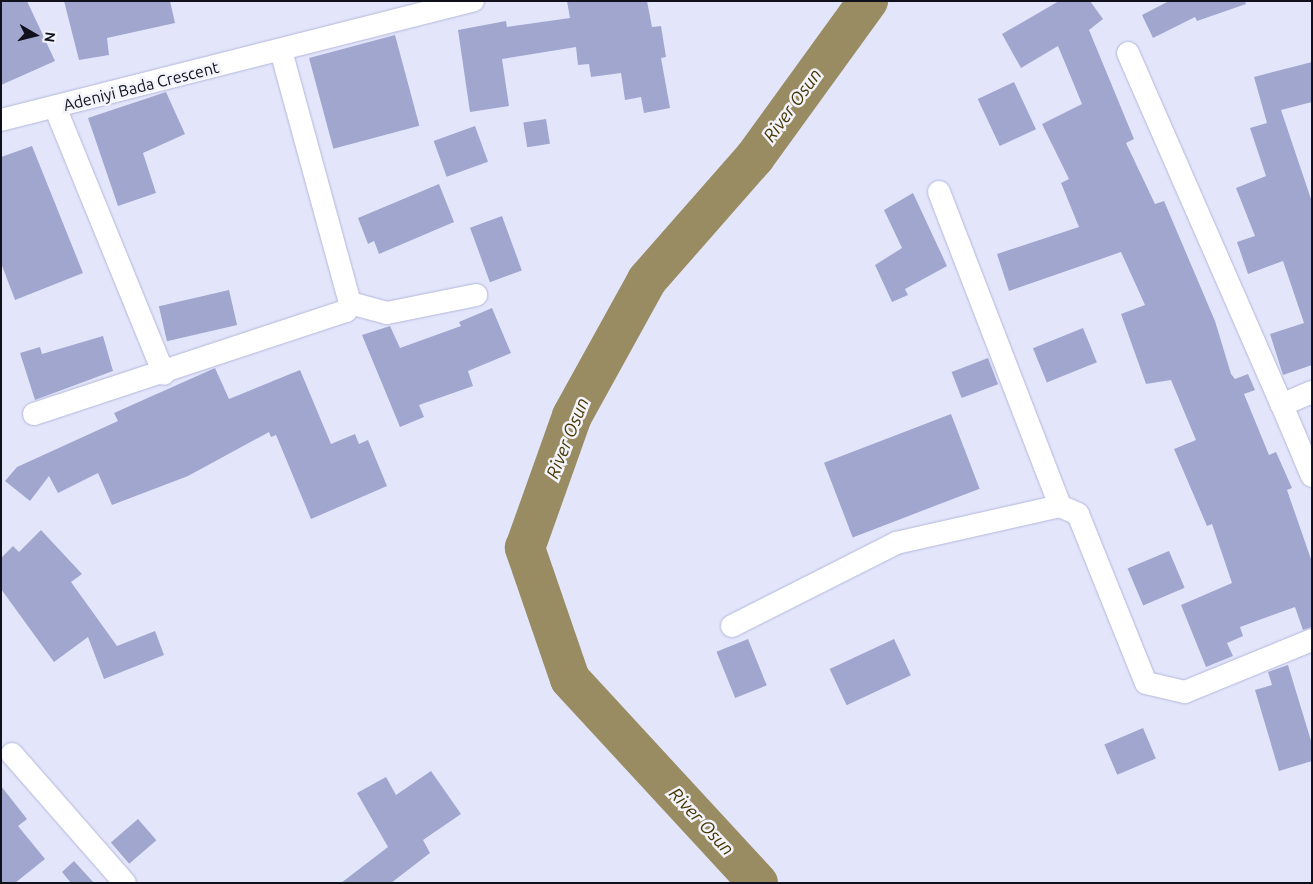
<!DOCTYPE html>
<html>
<head>
<meta charset="utf-8">
<style>
  body { margin:0 }
  #map { position:relative; width:1313px; height:884px; overflow:hidden; background:#e3e6fb; font-family:Ubuntu,sans-serif }
  div>[style] { position:absolute }
  [style*='--x'] { left:calc(var(--x)*1px); top:calc(var(--y)*1px); width:calc(var(--w)*1px); rotate:calc(var(--a)*1deg) }
  .river>* { height:40px; margin:-20px; padding:0 20px; transform-origin:20px; border-radius:20px; background:#998b62 }
  .building>* { inset:0; background:#a1a6cf; transform-origin:0 0 }
  .roads { filter:drop-shadow(0 0 1px #b3b7da) drop-shadow(0 0 1px #b3b7da) }
  .minor>* { height:22px; margin:-11px; padding:0 11px; transform-origin:11px; border-radius:11px; background:#fff }
  span { translate:-50% -50%; white-space:nowrap; text-align:center; line-height:1.15; -webkit-text-stroke:5px #f3f4fb; paint-order:stroke }
  .street-label { font-size:16px; color:#10111d }
  .water-label { font-size:18px; color:#463600; font-style:italic }
  .frame { position:absolute; inset:0; border:2px solid #10111d; pointer-events:none }
  .north { position:absolute; left:10px; top:10px; width:50px; height:50px; -webkit-text-stroke:4px #f3f4fb; paint-order:stroke; rotate:98deg; font-size:14px; font-weight:700; line-height:20px; text-align:center; color:#10111d }
  .north::after { content:''; display:block; margin:auto; width:18px; height:22px; background:#10111d; clip-path:polygon(50% 0,100% 100%,50% 72%,0 100%) }
</style>
</head>
<body>
<div id="map">
  <div class="river">
    <div style="--x:758;--y:883;--w:277;--a:-132.7"></div>
    <div style="--x:570;--y:679;--w:139;--a:-109"></div>
    <div style="--x:525;--y:548;--w:140;--a:-70.4"></div>
    <div style="--x:572;--y:416;--w:155;--a:-61.1"></div>
    <div style="--x:647;--y:280;--w:164;--a:-48.7"></div>
    <div style="--x:755;--y:157;--w:193;--a:-54.1"></div>
  </div>
  <div class="building">
    <div style="clip-path:polygon(1px 1px,27px 1px,55px 61px,1px 85px)"></div>
    <div style="clip-path:polygon(64px 1px,170px 1px,175px 23px,107px 38px,109px 55px,79px 60px)"></div>
    <div style="clip-path:polygon(567px 1px,647px 1px,652px 27px,661px 26px,666px 57px,661px 58px,670px 108px,644px 113px,641px 97px,625px 100px,621px 73px,591px 77px,589px 64px,578px 65px,576px 47px,502px 59px,509px 106px,470px 112px,458px 30px,506px 21px,507px 27px,570px 18px)"></div>
    <div style="clip-path:polygon(1059px 1px,1090px 1px,1103px 19px,1089px 30px,1134px 139px,1126px 143px,1155px 204px,1164px 201px,1215px 321px,1231px 374px,1235px 379px,1248px 374px,1255px 390px,1244px 394px,1269px 455px,1276px 452px,1292px 488px,1287px 490px,1312px 562px,1312px 627px,1303px 630px,1295px 607px,1240px 627px,1243px 636px,1227px 643px,1233px 656px,1206px 667px,1181px 605px,1232px 583px,1212px 524px,1207px 526px,1174px 449px,1196px 440px,1171px 380px,1146px 384px,1121px 314px,1145px 305px,1121px 252px,1009px 291px,997px 254px,1079px 227px,1061px 183px,1069px 179px,1042px 124px,1082px 104px,1058px 46px,1021px 68px,1002px 34px)"></div>
    <div style="clip-path:polygon(1169px 1px,1245px 1px,1246px 4px,1197px 21px,1195px 17px,1153px 38px,1142px 15px)"></div>
    <div style="left:395px;top:35px;width:94px;height:89px;rotate:75deg"></div>
    <div style="clip-path:polygon(1312px 62px,1312px 102px,1281px 110px,1312px 202px,1312px 365px,1283px 375px,1270px 334px,1304px 323px,1283px 261px,1248px 274px,1237px 242px,1255px 236px,1236px 188px,1266px 176px,1250px 128px,1267px 123px,1254px 77px)"></div>
    <div style="left:1014px;top:82px;width:52px;height:40px;rotate:65deg"></div>
    <div style="clip-path:polygon(166px 92px,185px 134px,143px 153px,156px 193px,118px 206px,88px 118px)"></div>
    <div style="left:546px;top:119px;width:25px;height:23px;rotate:81deg"></div>
    <div style="left:475px;top:126px;width:38px;height:44px;rotate:70deg"></div>
    <div style="clip-path:polygon(32px 146px,83px 273px,15px 300px,1px 263px,1px 157px)"></div>
    <div style="clip-path:polygon(439px 184px,454px 222px,379px 254px,374px 241px,368px 244px,358px 218px)"></div>
    <div style="clip-path:polygon(913px 193px,947px 266px,905px 289px,908px 295px,892px 302px,875px 265px,902px 248px,884px 210px)"></div>
    <div style="left:502px;top:216px;width:58px;height:34px;rotate:70deg"></div>
    <div style="left:229px;top:290px;width:36px;height:72px;rotate:77deg"></div>
    <div style="clip-path:polygon(492px 308px,511px 353px,468px 371px,473px 386px,419px 405px,424px 417px,400px 427px,362px 335px,390px 326px,400px 348px,461px 326px,459px 322px)"></div>
    <div style="left:1083px;top:328px;width:37px;height:54px;rotate:68deg"></div>
    <div style="clip-path:polygon(103px 336px,113px 371px,35px 400px,20px 353px,40px 347px,42px 354px)"></div>
    <div style="left:988px;top:358px;width:28px;height:39px;rotate:69deg"></div>
    <div style="clip-path:polygon(215px 368px,229px 399px,300px 370px,331px 444px,355px 434px,359px 444px,368px 440px,387px 486px,311px 519px,276px 435px,271px 437px,269px 432px,188px 476px,112px 505px,98px 473px,58px 493px,49px 476px,30px 501px,5px 481px,17px 467px,118px 421px,114px 413px)"></div>
    <div style="left:951px;top:414px;width:80px;height:136px;rotate:69deg"></div>
    <div style="clip-path:polygon(41px 530px,82px 574px,71px 582px,117px 646px,155px 631px,164px 655px,104px 679px,88px 637px,54px 662px,1px 589px,1px 558px,13px 546px,19px 552px)"></div>
    <div style="left:1169px;top:551px;width:40px;height:45px;rotate:67deg"></div>
    <div style="left:748px;top:639px;width:50px;height:34px;rotate:68deg"></div>
    <div style="left:894px;top:639px;width:40px;height:71px;rotate:65deg"></div>
    <div style="clip-path:polygon(1288px 665px,1312px 744px,1312px 761px,1279px 771px,1255px 690px,1272px 685px,1268px 672px)"></div>
    <div style="left:1143px;top:728px;width:33px;height:42px;rotate:67deg"></div>
    <div style="clip-path:polygon(431px 771px,461px 814px,423px 840px,430px 853px,391px 883px,341px 883px,388px 847px,357px 793px,386px 777px,396px 795px)"></div>
    <div style="clip-path:polygon(1px 786px,27px 819px,18px 826px,45px 859px,15px 883px,1px 883px)"></div>
    <div style="left:138px;top:819px;width:28px;height:36px;rotate:49deg"></div>
    <div style="clip-path:polygon(74px 861px,94px 883px,71px 883px,62px 872px)"></div>
  </div>
  <div class="roads">
    <div class="minor">
      <div style="--x:1128;--y:53;--w:384;--a:66.4"></div>
      <div style="--x:55;--y:107;--w:288;--a:67.8"></div>
      <div style="--x:1;--y:120;--w:487;--a:-14.2"></div>
      <div style="--x:939;--y:192;--w:337;--a:68.9"></div>
      <div style="--x:350;--y:303;--w:38;--a:15"></div>
      <div style="--x:387;--y:313;--w:91;--a:-11.4"></div>
      <div style="--x:1312;--y:392;--w:33;--a:157"></div>
      <div style="--x:1282;--y:405;--w:77;--a:67.1"></div>
      <div style="--x:34;--y:414;--w:329;--a:-18.3"></div>
      <div style="--x:346;--y:311;--w:9;--a:-63"></div>
      <div style="--x:350;--y:303;--w:262;--a:-105.3"></div>
      <div style="--x:732;--y:626;--w:184;--a:-26.8"></div>
      <div style="--x:896;--y:543;--w:168;--a:-12.7"></div>
      <div style="--x:1060;--y:506;--w:20;--a:24"></div>
      <div style="--x:1078;--y:514;--w:182;--a:68.1"></div>
      <div style="--x:1146;--y:683;--w:40;--a:13"></div>
      <div style="--x:1185;--y:692;--w:137;--a:-22.3"></div>
      <div style="--x:12;--y:754;--w:171;--a:48.8"></div>
    </div>
  </div>
  <div class="street-label">
    <span style="left:141px;top:86px;rotate:-14deg">Adeniyi Bada Crescent</span>
  </div>
  <div class="water-label">
    <span style="left:792px;top:105px;rotate:-54deg">River Osun</span>
    <span style="left:567px;top:438px;rotate:-68deg">River Osun</span>
    <span style="left:702px;top:821px;rotate:47deg">River Osun</span>
  </div>
  <div class="frame"></div>
  <div class="north">N</div>
</div>
</body>
</html>
